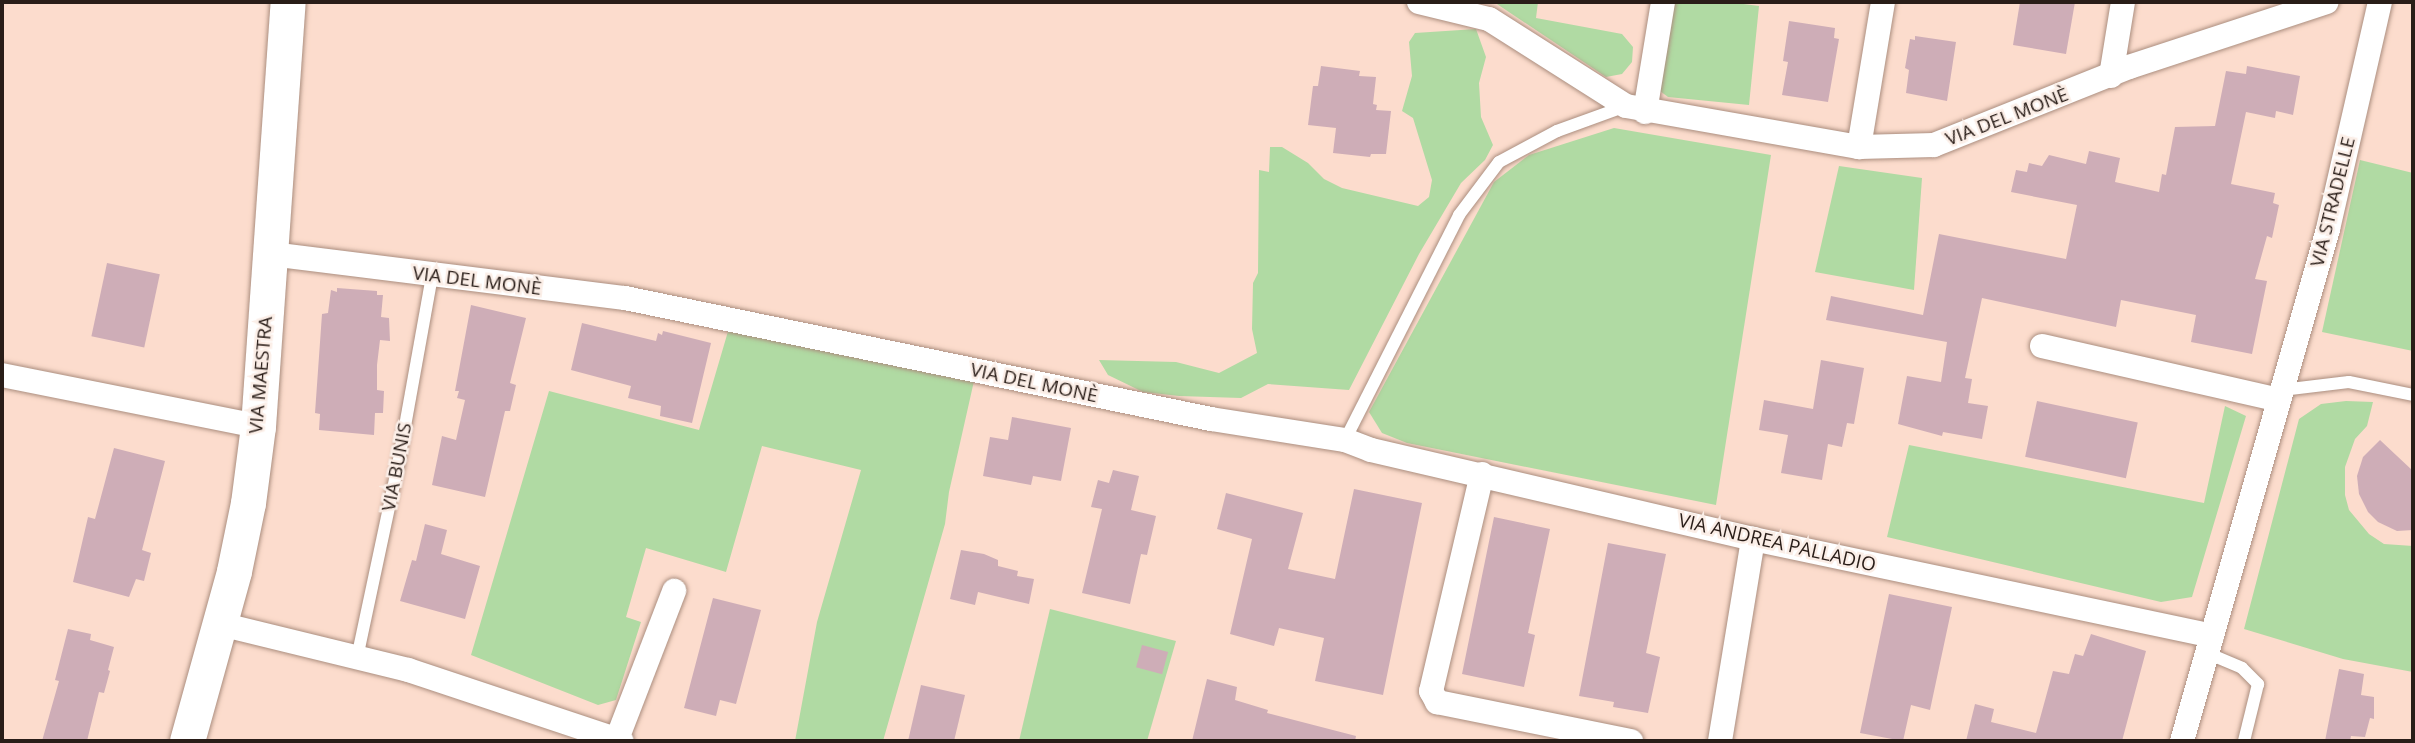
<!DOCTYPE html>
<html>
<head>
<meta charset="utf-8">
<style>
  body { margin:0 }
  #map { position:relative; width:2415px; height:743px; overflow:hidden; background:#fcdccd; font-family:"Open Sans",sans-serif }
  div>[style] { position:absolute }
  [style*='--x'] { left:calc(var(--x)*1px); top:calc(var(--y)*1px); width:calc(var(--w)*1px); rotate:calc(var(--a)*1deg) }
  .green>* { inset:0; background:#b0daa3 }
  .building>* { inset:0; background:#ceadb7; transform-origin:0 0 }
  .roads { filter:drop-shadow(0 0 2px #ab8e7f) drop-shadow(0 0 2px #ab8e7f) }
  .lane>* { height:12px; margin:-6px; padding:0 6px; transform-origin:6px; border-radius:6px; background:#fff }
  .street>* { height:24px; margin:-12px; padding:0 12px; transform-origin:12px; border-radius:12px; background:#fff }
  .secondary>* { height:35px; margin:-17.5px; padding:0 17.5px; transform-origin:17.5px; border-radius:17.5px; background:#fff }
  span { translate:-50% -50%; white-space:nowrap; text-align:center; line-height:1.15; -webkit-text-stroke:5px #fbeee7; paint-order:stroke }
  .street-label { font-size:19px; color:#291d18 }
  .frame { position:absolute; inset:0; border:4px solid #291d18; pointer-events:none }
</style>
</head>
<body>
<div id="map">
  <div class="green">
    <div style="clip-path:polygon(1494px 2px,1538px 2px,1536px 18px,1622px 34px,1633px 47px,1632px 62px,1622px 74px,1606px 77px)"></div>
    <div style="clip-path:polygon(1670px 2px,1728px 2px,1759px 6px,1749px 105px,1668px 97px,1660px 91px)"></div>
    <div style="clip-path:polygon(1476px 29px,1486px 57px,1479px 83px,1481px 117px,1493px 145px,1485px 160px,1461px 183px,1419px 254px,1349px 390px,1268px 384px,1241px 398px,1179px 396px,1143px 392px,1108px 375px,1099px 360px,1176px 362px,1219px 373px,1257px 353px,1252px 329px,1253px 283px,1258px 273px,1259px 170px,1269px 172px,1270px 147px,1282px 147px,1308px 163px,1324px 179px,1342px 188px,1418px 206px,1429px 197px,1432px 180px,1413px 118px,1402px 111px,1412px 76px,1409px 42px,1415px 33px)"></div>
    <div style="clip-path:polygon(1614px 128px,1771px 155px,1716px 505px,1407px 443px,1382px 433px,1369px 412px,1494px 182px,1529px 155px)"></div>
    <div style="clip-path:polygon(2360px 160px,2413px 173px,2413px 351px,2322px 332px)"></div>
    <div style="clip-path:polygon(1839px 166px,1922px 178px,1914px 290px,1815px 272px)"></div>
    <div style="clip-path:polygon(729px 328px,974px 381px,949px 492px,945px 524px,883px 741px,795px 741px,817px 622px,861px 470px,762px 446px,726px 572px,646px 548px,626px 617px,641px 622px,616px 700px,598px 705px,471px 655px,549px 391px,699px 430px)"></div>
    <div style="clip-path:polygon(2346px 401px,2373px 402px,2367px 426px,2355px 439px,2345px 467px,2345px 495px,2349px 510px,2369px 534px,2384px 544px,2413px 546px,2413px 672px,2343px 659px,2244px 629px,2299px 419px,2321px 404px)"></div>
    <div style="clip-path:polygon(2225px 406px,2246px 416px,2192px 597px,2161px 602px,1887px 537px,1909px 445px,2204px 503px)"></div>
    <div style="clip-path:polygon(1050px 609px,1176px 641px,1147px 741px,1019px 741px)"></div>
  </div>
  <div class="building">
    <div style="clip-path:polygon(2020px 2px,2075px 2px,2066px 54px,2013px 45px)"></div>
    <div style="clip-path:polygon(1789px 21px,1835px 28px,1834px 38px,1839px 39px,1828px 102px,1782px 95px,1788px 62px,1783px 61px)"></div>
    <div style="clip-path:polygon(1915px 36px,1956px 42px,1947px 101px,1906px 93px,1909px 70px,1905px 68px,1910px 39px,1915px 40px)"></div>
    <div style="clip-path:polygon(1321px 66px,1360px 71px,1359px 76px,1376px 77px,1373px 104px,1377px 105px,1376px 110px,1391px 111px,1386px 154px,1371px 154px,1370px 157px,1333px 153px,1336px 128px,1308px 125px,1313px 86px,1318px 86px)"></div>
    <div style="clip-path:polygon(2247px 66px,2300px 76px,2293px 115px,2276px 111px,2275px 118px,2246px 112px,2231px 184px,2275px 193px,2273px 203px,2279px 205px,2272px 238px,2267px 236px,2255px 279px,2267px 281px,2252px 354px,2191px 342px,2196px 315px,2121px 300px,2116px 327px,1982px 298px,1965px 378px,1972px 379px,1968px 403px,1988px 406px,1982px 439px,1943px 432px,1942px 436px,1898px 424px,1907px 376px,1941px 382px,1947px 342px,1826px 320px,1831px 296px,1923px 315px,1939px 234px,2066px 259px,2077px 205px,2011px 192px,2016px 170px,2027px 172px,2029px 163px,2042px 166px,2049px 155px,2086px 164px,2089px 151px,2120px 158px,2115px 182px,2159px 192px,2162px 174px,2166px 175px,2175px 127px,2215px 126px,2226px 71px,2246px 74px)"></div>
    <div style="left:107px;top:263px;width:54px;height:75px;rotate:12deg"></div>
    <div style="clip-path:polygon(337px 288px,377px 291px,377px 295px,383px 295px,381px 317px,389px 318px,390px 341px,380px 340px,377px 365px,377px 390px,384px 391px,383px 413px,375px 413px,374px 435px,319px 430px,320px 414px,315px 413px,322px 314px,328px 313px,331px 290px,337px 292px)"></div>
    <div style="clip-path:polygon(471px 305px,526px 318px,510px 383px,516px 385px,510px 411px,505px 411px,485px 497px,432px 485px,442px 436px,456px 440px,465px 400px,457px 398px,459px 391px,455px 391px)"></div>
    <div style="clip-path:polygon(582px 323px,656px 341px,658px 333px,662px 335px,663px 331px,711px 343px,692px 423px,660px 416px,661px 406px,628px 398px,631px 386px,571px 370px)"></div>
    <div style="clip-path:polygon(1821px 360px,1864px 368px,1854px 424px,1847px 423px,1842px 447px,1828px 444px,1822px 480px,1781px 473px,1788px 435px,1759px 430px,1764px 400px,1813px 409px)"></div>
    <div style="left:2037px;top:401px;width:103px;height:57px;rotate:12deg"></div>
    <div style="clip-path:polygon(1012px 417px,1071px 428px,1061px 481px,1033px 476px,1031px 485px,983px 476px,990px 437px,1008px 440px)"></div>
    <div style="clip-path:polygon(2380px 440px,2413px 471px,2413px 530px,2397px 531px,2378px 522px,2368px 512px,2359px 494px,2357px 476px,2363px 457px)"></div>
    <div style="clip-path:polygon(114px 448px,165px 461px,142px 550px,151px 553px,144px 581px,136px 579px,129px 597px,73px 582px,88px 517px,95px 519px)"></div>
    <div style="clip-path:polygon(1113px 470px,1139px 476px,1131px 510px,1156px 516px,1147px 555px,1141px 554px,1130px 604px,1082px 593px,1102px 509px,1091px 507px,1098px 480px,1109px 483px)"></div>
    <div style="clip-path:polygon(1354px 489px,1422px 503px,1383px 695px,1315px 681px,1324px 638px,1279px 628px,1274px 646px,1230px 634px,1252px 539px,1217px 529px,1226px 493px,1303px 513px,1288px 569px,1335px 579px)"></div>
    <div style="clip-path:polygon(1494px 517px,1550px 529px,1528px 633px,1535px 635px,1524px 687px,1462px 674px)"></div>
    <div style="clip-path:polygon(425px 524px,447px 530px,441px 554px,480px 566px,465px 619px,400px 601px,412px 560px,416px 561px)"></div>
    <div style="clip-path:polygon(1608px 543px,1666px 554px,1646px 653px,1660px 657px,1648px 713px,1613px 707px,1614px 702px,1579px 696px)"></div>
    <div style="clip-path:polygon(961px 550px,984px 554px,998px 560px,998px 566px,1018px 571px,1017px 576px,1034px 579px,1029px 604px,978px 592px,975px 605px,950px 599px)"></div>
    <div style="clip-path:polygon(1889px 594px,1952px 607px,1930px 710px,1911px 705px,1903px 741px,1860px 733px)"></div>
    <div style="clip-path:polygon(713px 598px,761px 610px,736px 704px,720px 700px,716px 716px,684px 708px)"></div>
    <div style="clip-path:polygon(68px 629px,91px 634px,90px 640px,114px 647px,108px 670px,110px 671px,104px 693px,99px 692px,87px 741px,42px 741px,59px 681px,55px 680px)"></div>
    <div style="clip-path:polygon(2091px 634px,2146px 651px,2122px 741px,1966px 741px,1975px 704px,1994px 709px,1991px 722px,2036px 733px,2053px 671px,2069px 674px,2075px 654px,2083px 656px)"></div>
    <div style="left:1142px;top:645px;width:27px;height:23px;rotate:15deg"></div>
    <div style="clip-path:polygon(2339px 669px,2364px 674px,2361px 695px,2374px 697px,2374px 719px,2370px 718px,2365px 737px,2351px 736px,2350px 741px,2325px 741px)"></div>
    <div style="clip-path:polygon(1207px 679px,1237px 687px,1235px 700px,1268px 710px,1267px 713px,1356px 736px,1355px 741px,1192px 741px)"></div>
    <div style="clip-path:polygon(921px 685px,965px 695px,954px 741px,908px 741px)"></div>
  </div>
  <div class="roads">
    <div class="lane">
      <div style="--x:2282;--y:390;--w:67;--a:-6.8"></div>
      <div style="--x:2349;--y:382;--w:65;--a:11.5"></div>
      <div style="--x:1345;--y:440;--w:252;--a:-63.1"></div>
      <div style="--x:1459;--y:215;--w:66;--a:-53"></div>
      <div style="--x:1499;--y:162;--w:66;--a:-28.1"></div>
      <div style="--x:1557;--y:131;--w:73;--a:-19.9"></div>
      <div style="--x:2207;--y:653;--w:38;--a:23"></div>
      <div style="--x:2242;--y:668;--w:23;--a:45"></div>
      <div style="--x:2258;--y:684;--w:59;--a:103.8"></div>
      <div style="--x:357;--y:658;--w:197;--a:-78"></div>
      <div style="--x:398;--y:465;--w:192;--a:-79.8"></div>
    </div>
    <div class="street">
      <div style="--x:1419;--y:2;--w:72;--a:13.7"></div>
      <div style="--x:1489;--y:19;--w:162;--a:32.4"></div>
      <div style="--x:1626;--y:106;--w:237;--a:10"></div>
      <div style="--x:1859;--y:147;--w:75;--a:-1.5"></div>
      <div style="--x:1934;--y:145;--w:210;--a:-21.8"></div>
      <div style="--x:2129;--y:67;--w:208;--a:-18.2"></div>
      <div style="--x:2111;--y:76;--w:75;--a:-80.8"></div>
      <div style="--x:1645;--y:112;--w:111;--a:-80.7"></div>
      <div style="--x:1859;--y:147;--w:147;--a:-80.6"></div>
      <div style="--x:271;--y:254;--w:357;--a:7.1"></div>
      <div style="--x:625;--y:298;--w:598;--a:11.67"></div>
      <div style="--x:1211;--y:419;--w:136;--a:8.9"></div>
      <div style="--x:1345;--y:440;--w:28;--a:21"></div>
      <div style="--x:1371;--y:450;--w:392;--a:13.1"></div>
      <div style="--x:1753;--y:539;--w:469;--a:11.9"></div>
      <div style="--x:2042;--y:346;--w:243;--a:12.8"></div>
      <div style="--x:2;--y:375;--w:261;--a:11.3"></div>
      <div style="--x:1482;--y:474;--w:223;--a:103.2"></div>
      <div style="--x:1431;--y:691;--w:13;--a:61"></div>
      <div style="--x:1437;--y:702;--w:198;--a:11.4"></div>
      <div style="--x:220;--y:624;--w:194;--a:13.7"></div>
      <div style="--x:408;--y:670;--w:225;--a:18.4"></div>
      <div style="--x:617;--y:739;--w:159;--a:-68.9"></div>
      <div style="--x:1720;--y:741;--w:205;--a:-80.7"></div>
      <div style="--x:2182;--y:741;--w:532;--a:-74.08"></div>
      <div style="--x:2328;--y:229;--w:233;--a:-77.1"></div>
    </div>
    <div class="secondary">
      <div style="--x:187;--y:741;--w:176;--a:-74.5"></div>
      <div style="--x:234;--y:571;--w:69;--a:-78.4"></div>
      <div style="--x:248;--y:503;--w:78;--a:-82.6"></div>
      <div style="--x:258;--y:426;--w:425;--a:-86"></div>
    </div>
  </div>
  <div class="street-label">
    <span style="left:2007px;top:117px;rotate:-21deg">VIA DEL MONÈ</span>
    <span style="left:2333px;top:202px;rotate:-76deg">VIA STRADELLE</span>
    <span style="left:477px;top:281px;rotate:7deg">VIA DEL MONÈ</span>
    <span style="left:261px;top:375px;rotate:-85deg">VIA MAESTRA</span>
    <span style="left:1034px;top:383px;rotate:12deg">VIA DEL MONÈ</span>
    <span style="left:397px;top:467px;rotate:-79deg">VIA BUNIS</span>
    <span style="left:1777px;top:543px;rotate:13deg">VIA ANDREA PALLADIO</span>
  </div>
  <div class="frame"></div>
</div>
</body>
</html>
